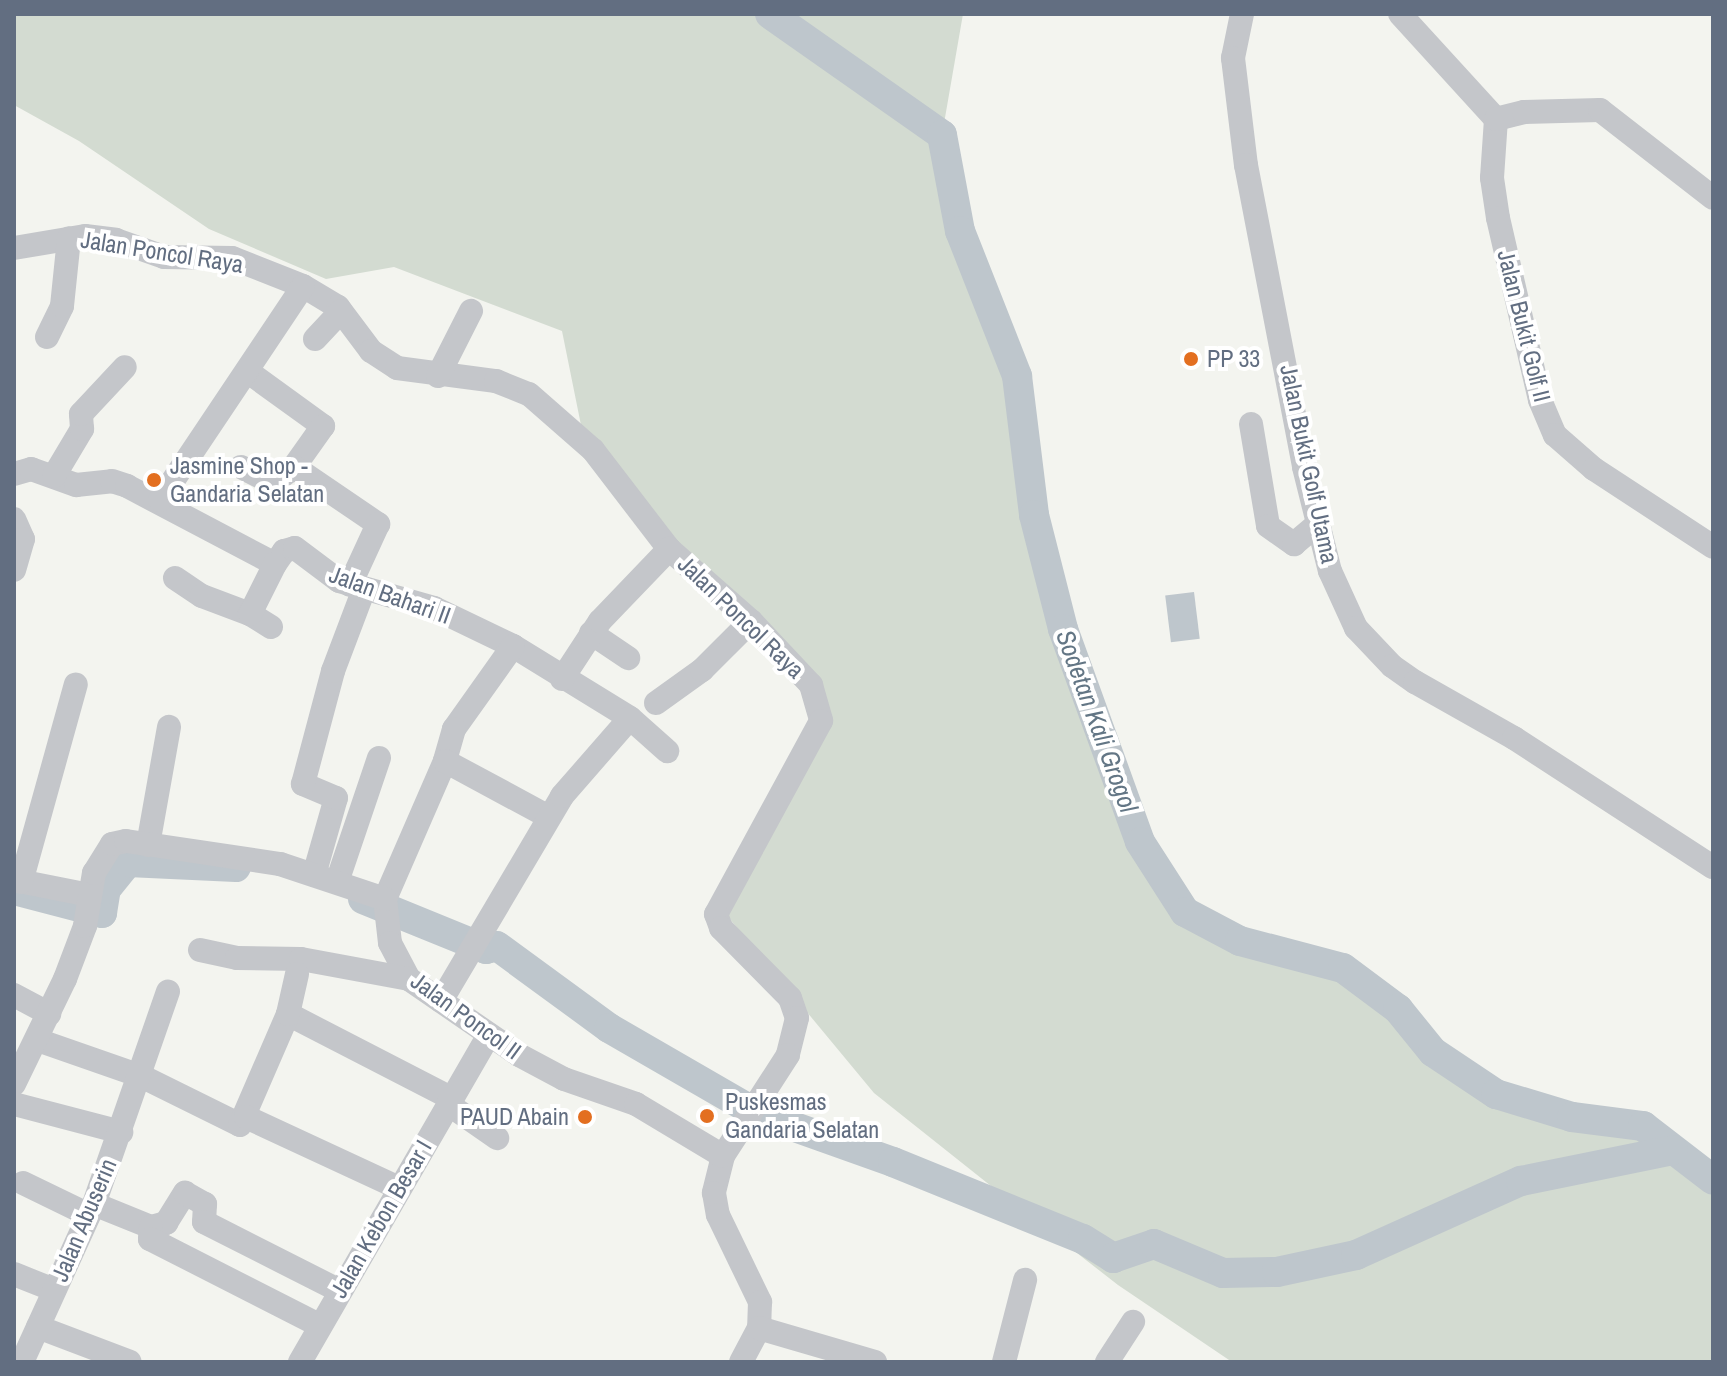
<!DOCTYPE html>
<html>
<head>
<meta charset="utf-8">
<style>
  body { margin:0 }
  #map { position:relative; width:1727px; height:1376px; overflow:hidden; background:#f3f4ef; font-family:"Archivo Narrow",sans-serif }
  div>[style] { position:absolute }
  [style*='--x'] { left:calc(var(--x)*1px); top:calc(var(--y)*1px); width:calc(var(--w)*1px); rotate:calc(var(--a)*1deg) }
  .green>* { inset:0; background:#d3dbd1 }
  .water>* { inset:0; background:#bec6cc; transform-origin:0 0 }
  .river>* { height:30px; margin:-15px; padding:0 15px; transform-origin:15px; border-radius:15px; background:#bec6cc }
  .minor>* { height:24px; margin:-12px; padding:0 12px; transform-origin:12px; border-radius:12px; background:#c4c6ca }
  .dots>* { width:22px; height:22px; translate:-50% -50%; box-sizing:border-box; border:4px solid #fff; border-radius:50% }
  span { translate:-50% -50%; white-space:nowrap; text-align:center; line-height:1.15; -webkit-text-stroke:8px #fff; paint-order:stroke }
  .street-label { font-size:24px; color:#626e81 }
  .poi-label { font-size:24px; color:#626e81 }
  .left { translate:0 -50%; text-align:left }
  .right { translate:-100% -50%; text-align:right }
  .water-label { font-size:26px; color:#637685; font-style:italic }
  .frame { position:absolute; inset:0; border:16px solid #626e81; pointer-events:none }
</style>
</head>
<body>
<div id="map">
  <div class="green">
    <div style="clip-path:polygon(14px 14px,963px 14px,942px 135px,960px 231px,1017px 376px,1034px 515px,1063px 629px,1140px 842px,1185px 912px,1240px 941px,1343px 968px,1398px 1009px,1433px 1052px,1496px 1094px,1572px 1117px,1643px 1126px,1713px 1180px,1713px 1362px,1232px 1362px,1118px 1285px,991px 1186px,874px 1093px,724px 912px,827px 727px,820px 684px,682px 556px,584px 440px,562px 331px,394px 267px,326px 279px,209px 229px,79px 141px,14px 105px)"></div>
  </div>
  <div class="water">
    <div style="left:1194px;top:592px;width:47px;height:29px;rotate:83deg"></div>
  </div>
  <div class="river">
    <div style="--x:770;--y:14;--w:210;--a:35.1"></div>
    <div style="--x:942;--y:135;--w:98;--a:79.4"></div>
    <div style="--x:960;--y:231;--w:156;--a:68.5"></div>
    <div style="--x:1017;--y:376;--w:140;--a:83"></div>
    <div style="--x:1034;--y:515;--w:118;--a:75.7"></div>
    <div style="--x:1063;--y:629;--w:226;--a:70.1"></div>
    <div style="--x:1140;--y:842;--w:83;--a:57.3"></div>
    <div style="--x:1185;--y:912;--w:62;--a:27.8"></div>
    <div style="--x:1240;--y:941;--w:106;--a:14.7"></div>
    <div style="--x:1343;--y:968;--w:69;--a:36.7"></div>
    <div style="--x:1398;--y:1009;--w:55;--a:50.9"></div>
    <div style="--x:1433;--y:1052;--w:76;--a:33.7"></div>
    <div style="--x:1496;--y:1094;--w:79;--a:16.8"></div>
    <div style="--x:1572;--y:1117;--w:72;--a:7.2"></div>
    <div style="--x:1643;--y:1126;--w:88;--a:37.6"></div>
    <div style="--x:14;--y:890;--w:91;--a:14.6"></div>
    <div style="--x:102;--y:913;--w:24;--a:-81"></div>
    <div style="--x:106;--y:889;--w:35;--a:-51"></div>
    <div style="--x:128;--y:862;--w:108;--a:2.7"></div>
    <div style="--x:363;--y:899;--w:133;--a:22.1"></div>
    <div style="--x:486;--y:949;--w:11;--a:-15"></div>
    <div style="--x:497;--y:946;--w:139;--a:36.2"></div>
    <div style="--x:609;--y:1028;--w:172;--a:30"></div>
    <div style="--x:758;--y:1114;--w:143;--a:19.6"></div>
    <div style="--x:893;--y:1162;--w:205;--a:22.1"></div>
    <div style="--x:1083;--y:1239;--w:36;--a:32"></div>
    <div style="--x:1113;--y:1258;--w:43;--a:-18.9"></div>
    <div style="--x:1154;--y:1244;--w:75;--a:22.8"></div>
    <div style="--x:1223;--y:1273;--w:54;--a:-1.1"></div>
    <div style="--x:1277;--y:1272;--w:81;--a:-12.1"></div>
    <div style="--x:1356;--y:1255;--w:181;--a:-24.2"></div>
    <div style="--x:1521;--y:1181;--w:155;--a:-11.5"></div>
  </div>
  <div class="minor">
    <div style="--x:1242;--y:14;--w:45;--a:101.6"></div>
    <div style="--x:1233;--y:58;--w:108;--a:83.1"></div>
    <div style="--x:1246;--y:165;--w:308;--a:79.1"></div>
    <div style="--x:1304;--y:467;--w:107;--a:76"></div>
    <div style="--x:1330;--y:571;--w:63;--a:65.5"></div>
    <div style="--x:1356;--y:628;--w:52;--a:46.5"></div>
    <div style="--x:1392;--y:666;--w:28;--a:35"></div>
    <div style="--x:1415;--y:682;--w:114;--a:29.5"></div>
    <div style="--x:1514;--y:738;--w:237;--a:33"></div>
    <div style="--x:1400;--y:14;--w:142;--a:47.6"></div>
    <div style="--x:1496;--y:119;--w:59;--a:93.9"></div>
    <div style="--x:1492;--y:178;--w:40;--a:81.5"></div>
    <div style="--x:1498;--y:218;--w:187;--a:77"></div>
    <div style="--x:1540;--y:400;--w:38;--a:67"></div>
    <div style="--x:1555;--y:435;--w:52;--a:41.1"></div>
    <div style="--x:1594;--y:469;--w:142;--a:33.2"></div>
    <div style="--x:1496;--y:119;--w:29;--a:-14"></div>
    <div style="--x:1524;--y:112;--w:76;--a:-1.5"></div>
    <div style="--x:1600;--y:110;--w:143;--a:37.9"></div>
    <div style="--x:14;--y:248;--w:72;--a:-9.6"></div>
    <div style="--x:85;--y:236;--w:31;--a:7"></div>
    <div style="--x:116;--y:240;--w:51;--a:19.5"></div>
    <div style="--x:164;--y:257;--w:68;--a:0.8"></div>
    <div style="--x:232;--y:258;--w:76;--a:21.5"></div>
    <div style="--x:303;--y:286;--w:41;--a:31"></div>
    <div style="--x:338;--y:307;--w:55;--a:53.1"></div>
    <div style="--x:371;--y:351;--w:31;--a:33"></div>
    <div style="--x:397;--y:368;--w:100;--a:7.5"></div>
    <div style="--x:496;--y:381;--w:35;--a:22"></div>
    <div style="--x:529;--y:394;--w:85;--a:41.2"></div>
    <div style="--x:593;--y:450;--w:125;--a:52.5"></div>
    <div style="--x:669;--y:549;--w:109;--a:41.3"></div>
    <div style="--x:751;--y:621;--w:88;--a:46.8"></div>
    <div style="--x:811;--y:685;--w:37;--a:74"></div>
    <div style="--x:821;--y:721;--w:220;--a:118.5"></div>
    <div style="--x:716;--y:914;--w:15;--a:70"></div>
    <div style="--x:721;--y:928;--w:98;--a:45.4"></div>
    <div style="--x:790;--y:998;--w:21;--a:71"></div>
    <div style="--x:797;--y:1018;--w:38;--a:104"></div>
    <div style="--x:788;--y:1055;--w:120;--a:122.8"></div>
    <div style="--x:723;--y:1156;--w:38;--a:104"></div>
    <div style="--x:714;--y:1193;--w:22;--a:80"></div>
    <div style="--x:718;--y:1215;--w:97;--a:64.2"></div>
    <div style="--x:760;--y:1302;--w:26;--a:92"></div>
    <div style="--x:759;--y:1328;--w:38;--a:118"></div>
    <div style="--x:47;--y:337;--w:34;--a:-64"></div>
    <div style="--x:62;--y:306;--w:68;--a:-84.1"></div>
    <div style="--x:315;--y:339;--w:38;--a:-47"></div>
    <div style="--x:247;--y:371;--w:94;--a:35.9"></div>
    <div style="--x:323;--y:426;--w:50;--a:125.3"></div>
    <div style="--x:438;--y:376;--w:73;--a:-63.1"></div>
    <div style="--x:1251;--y:424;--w:103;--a:80.5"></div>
    <div style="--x:1268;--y:526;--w:32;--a:35"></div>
    <div style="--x:1294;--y:544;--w:33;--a:-40"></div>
    <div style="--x:241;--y:467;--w:36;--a:27"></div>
    <div style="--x:273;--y:483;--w:26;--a:-37"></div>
    <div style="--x:294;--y:467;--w:102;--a:34.2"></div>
    <div style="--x:378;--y:524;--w:67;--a:114.7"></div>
    <div style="--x:14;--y:474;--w:18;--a:-16"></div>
    <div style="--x:31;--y:469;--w:48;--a:19.6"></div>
    <div style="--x:76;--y:485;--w:36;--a:-6"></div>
    <div style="--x:112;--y:481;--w:16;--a:18"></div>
    <div style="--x:127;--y:486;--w:167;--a:27.8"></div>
    <div style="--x:275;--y:564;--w:16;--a:-55"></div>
    <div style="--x:284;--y:551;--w:11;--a:-15"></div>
    <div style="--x:295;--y:548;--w:55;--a:36.9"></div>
    <div style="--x:339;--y:581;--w:99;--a:15.9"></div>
    <div style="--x:434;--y:608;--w:88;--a:25.7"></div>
    <div style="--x:513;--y:646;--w:137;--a:31.6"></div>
    <div style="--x:630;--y:718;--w:50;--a:41.7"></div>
    <div style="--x:54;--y:476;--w:55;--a:-59.2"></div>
    <div style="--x:82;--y:429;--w:15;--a:-94"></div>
    <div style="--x:81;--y:414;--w:64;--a:-46.9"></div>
    <div style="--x:160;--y:500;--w:257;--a:-56.2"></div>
    <div style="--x:14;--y:519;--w:22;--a:66"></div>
    <div style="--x:23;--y:539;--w:32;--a:106"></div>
    <div style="--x:175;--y:578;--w:32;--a:34"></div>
    <div style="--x:202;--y:596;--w:51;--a:20.6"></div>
    <div style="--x:271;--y:627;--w:25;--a:-148"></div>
    <div style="--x:250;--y:614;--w:56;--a:-63.4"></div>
    <div style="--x:591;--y:633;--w:45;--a:34"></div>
    <div style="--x:513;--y:646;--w:102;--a:125.4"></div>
    <div style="--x:454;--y:729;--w:33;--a:106"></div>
    <div style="--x:445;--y:761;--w:150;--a:113.5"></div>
    <div style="--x:385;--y:899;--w:44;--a:83.5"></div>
    <div style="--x:390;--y:943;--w:41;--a:62.2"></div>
    <div style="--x:409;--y:979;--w:134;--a:34.6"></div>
    <div style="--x:519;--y:1055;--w:51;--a:28.1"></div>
    <div style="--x:564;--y:1079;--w:76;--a:19.1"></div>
    <div style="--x:636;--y:1104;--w:101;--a:30.9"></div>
    <div style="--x:562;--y:679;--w:69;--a:-56.8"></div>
    <div style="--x:600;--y:621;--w:100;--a:-46.2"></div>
    <div style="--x:656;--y:703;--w:57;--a:-35.7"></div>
    <div style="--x:702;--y:670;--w:69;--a:-45"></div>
    <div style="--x:445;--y:761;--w:118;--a:28.3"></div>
    <div style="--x:148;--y:845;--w:120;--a:-79.9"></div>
    <div style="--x:314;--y:875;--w:80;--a:-74.1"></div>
    <div style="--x:336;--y:798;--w:36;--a:-157"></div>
    <div style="--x:303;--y:784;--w:117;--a:-75.1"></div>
    <div style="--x:333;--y:671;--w:88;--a:-69.3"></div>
    <div style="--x:14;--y:880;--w:77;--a:11.2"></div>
    <div style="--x:21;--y:882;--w:205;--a:-74.5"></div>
    <div style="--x:337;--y:882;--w:131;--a:-71.3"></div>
    <div style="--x:200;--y:950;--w:38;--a:12"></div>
    <div style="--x:237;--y:958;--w:64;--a:0.9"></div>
    <div style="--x:301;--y:959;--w:110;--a:10.5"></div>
    <div style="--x:14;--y:995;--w:40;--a:28"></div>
    <div style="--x:441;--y:1001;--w:238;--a:-59.4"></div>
    <div style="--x:562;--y:796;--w:103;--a:-48.9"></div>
    <div style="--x:288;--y:1014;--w:183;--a:27.3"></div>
    <div style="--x:46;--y:1043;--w:101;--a:19.2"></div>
    <div style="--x:141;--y:1076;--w:110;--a:26.3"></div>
    <div style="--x:240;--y:1125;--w:121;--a:-66.6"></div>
    <div style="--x:288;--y:1014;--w:41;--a:-77.3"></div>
    <div style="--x:14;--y:1084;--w:117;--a:-64.1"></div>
    <div style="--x:65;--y:979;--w:57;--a:-69.3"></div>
    <div style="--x:85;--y:926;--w:54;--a:-80.4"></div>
    <div style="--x:94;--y:873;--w:34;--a:-58"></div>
    <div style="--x:112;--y:844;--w:14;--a:-12"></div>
    <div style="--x:126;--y:841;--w:156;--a:8.5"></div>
    <div style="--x:280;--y:864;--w:111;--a:18.4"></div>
    <div style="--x:14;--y:1104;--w:111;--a:14.7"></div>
    <div style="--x:448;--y:1104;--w:60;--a:34.8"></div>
    <div style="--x:246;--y:1117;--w:169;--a:24.9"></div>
    <div style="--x:23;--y:1183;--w:73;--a:25.9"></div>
    <div style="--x:94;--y:1204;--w:61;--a:22"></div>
    <div style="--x:151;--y:1227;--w:16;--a:-15"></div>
    <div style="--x:166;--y:1223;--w:36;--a:-58"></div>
    <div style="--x:185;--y:1193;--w:23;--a:29"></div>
    <div style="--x:205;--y:1204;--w:18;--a:93"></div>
    <div style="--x:204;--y:1222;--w:150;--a:26.9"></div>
    <div style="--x:151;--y:1227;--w:12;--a:95"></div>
    <div style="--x:150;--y:1239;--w:190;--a:27"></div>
    <div style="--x:14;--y:1274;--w:43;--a:21.8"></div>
    <div style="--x:38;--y:1327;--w:98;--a:20.8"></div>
    <div style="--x:759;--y:1328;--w:121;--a:16.3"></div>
    <div style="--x:22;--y:1362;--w:174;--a:-65.5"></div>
    <div style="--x:94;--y:1204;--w:225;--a:-70.8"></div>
    <div style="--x:300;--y:1362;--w:378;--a:-60"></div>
    <div style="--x:1004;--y:1362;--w:85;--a:-75.6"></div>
    <div style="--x:1107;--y:1362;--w:48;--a:-57"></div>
  </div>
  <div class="dots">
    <div style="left:1191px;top:359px;background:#e36f20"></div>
    <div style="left:154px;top:480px;background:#e36f20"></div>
    <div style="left:707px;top:1116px;background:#e36f20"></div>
    <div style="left:585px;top:1117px;background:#e36f20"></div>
  </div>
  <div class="street-label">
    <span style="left:162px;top:252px;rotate:9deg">Jalan Poncol Raya</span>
    <span style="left:1524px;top:326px;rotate:76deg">Jalan Bukit Golf II</span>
    <span style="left:1309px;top:464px;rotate:78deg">Jalan Bukit Golf Utama</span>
    <span style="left:390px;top:595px;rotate:20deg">Jalan Bahari II</span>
    <span style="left:741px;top:617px;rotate:44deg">Jalan Poncol Raya</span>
    <span style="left:466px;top:1016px;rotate:36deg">Jalan Poncol II</span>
    <span style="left:381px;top:1219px;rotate:-60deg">Jalan Kebon Besar I</span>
    <span style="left:84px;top:1220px;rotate:-67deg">Jalan Abuserin</span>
  </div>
  <div class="poi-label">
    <span class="left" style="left:1207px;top:359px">PP 33</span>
    <span class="left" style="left:170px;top:480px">Jasmine Shop -<br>Gandaria Selatan</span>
    <span class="left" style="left:725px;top:1116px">Puskesmas<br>Gandaria Selatan</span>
    <span class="right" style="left:569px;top:1117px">PAUD Abain</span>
  </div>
  <div class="water-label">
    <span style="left:1097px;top:721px;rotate:70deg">Sodetan Kali Grogol</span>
  </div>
  <div class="frame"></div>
</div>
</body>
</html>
